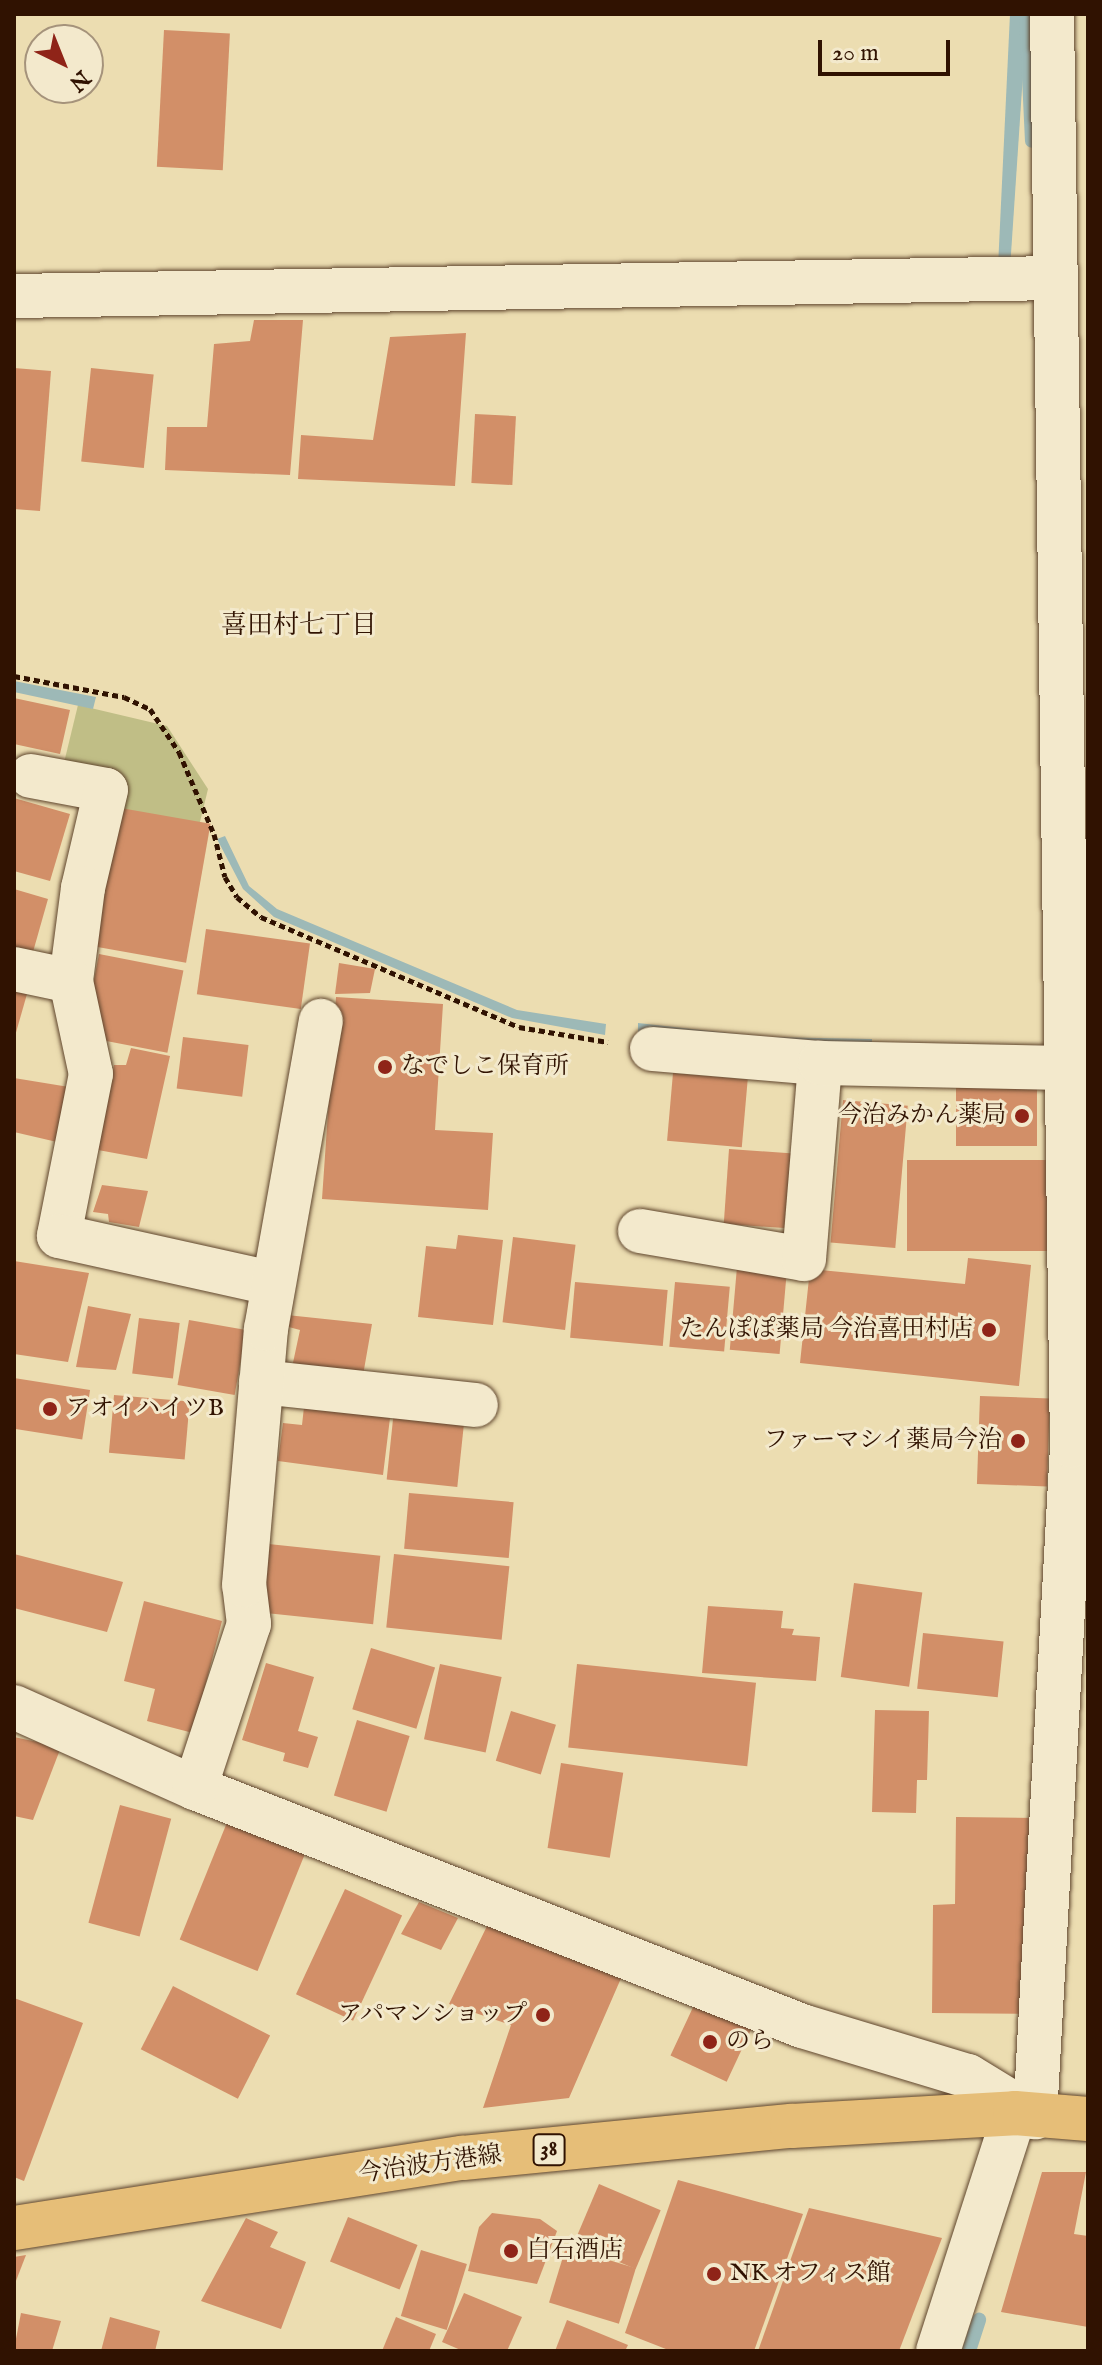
<!DOCTYPE html>
<html>
<head>
<meta charset="utf-8">
<style>
  body { margin:0 }
  #map { position:relative; width:1102px; height:2365px; overflow:hidden; background:#ecddb1; font-family:"IM FELL English","Noto Serif JP",serif }
  div>[style] { position:absolute }
  [style*='--x'] { left:calc(var(--x)*1px); top:calc(var(--y)*1px); width:calc(var(--w)*1px); rotate:calc(var(--a)*1deg) }
  .green>* { inset:0; background:#c0be86 }
  .water>* { inset:0; background:#9db9b7 }
  .stream>* { height:14px; margin:-7px; padding:0 7px; transform-origin:7px; border-radius:7px; background:#9db9b7 }
  .building>* { inset:0; background:#d28f68; transform-origin:0 0 }
  .path>* { height:5px; margin-top:-2.5px; transform-origin:0; background:repeating-linear-gradient(90deg,#301201 0 6px,transparent 0 10px) }
  .roads { filter:drop-shadow(0 0 2px #5f452d) drop-shadow(0 0 2px #5f452d) }
  .street>* { height:44px; margin:-22px; padding:0 22px; transform-origin:22px; border-radius:22px; background:#f3e9cc }
  .primary>* { height:44px; margin:-22px; padding:0 22px; transform-origin:22px; border-radius:22px; background:#e6be78 }
  .dots>* { width:22px; height:22px; translate:-50% -50%; box-sizing:border-box; border:4px solid #f3e9cc; border-radius:50% }
  span { translate:-50% -50%; white-space:nowrap; text-align:center; line-height:1.15; -webkit-text-stroke:6px #f3e9cc; paint-order:stroke }
  .shield-label span { padding:2px 6px; background:#f3e9cc; border:2px solid; border-radius:6px; -webkit-text-stroke-width:0 }
  .shield-label { font-size:22px; color:#301201; font-weight:700 }
  .poi-label { font-size:24px; color:#301201 }
  .left { translate:0 -50%; text-align:left }
  .right { translate:-100% -50%; text-align:right }
  .street-label { font-size:24px; color:#301201 }
  .neighbourhood-label { font-size:26px; color:#301201 }
  .frame { position:absolute; inset:0; border:16px solid #301201; pointer-events:none }
  .north { position:absolute; left:24px; top:24px; width:80px; height:80px; box-sizing:border-box; background:#f3e9cc; border:2px solid #a5937b; border-radius:50%; rotate:137deg; font-size:22px; font-weight:700; line-height:32px; text-align:center; color:#301201 }
  .north::after { content:''; display:block; margin:auto; width:28px; height:36px; background:#8f2418; clip-path:polygon(50% 0,100% 100%,50% 72%,0 100%) }
  .scale { position:absolute; left:818px; top:40px; width:132px; height:36px; box-sizing:border-box; border:4px solid #301201; border-top:0; padding-left:10px; font-size:24px; line-height:28px; white-space:nowrap; color:#301201; -webkit-text-stroke:6px #f3e9cc; paint-order:stroke }
</style>
</head>
<body>
<div id="map">
  <div class="green">
    <div style="clip-path:polygon(78px 705px,167px 726px,208px 789px,198px 830px,99px 807px,63px 767px)"></div>
  </div>
  <div class="water">
    <div style="clip-path:polygon(1010px 14px,1027px 14px,1010px 269px,998px 267px)"></div>
    <div style="clip-path:polygon(14px 681px,96px 697px,93px 709px,14px 692px)"></div>
    <div style="clip-path:polygon(225px 836px,249px 886px,277px 909px,517px 1010px,606px 1024px,605px 1035px,512px 1018px,274px 917px,243px 889px,217px 839px)"></div>
    <div style="clip-path:polygon(638px 1023px,765px 1037px,872px 1039px,872px 1049px,638px 1033px)"></div>
  </div>
  <div class="stream">
    <div style="--x:1026;--y:14;--w:127;--a:87.3"></div>
    <div style="--x:969;--y:2351;--w:33;--a:-72"></div>
  </div>
  <div class="building">
    <div style="left:164px;top:30px;width:66px;height:137px;rotate:3deg"></div>
    <div style="clip-path:polygon(254px 320px,303px 320px,290px 475px,165px 470px,167px 427px,207px 427px,214px 344px,250px 341px)"></div>
    <div style="clip-path:polygon(466px 333px,455px 486px,298px 479px,301px 435px,373px 440px,390px 337px)"></div>
    <div style="clip-path:polygon(14px 368px,51px 371px,40px 511px,14px 509px)"></div>
    <div style="left:91px;top:368px;width:63px;height:94px;rotate:6deg"></div>
    <div style="left:475px;top:414px;width:41px;height:69px;rotate:3deg"></div>
    <div style="clip-path:polygon(14px 698px,70px 710px,60px 754px,14px 744px)"></div>
    <div style="clip-path:polygon(14px 798px,70px 814px,50px 881px,14px 871px)"></div>
    <div style="left:115px;top:807px;width:97px;height:141px;rotate:10deg"></div>
    <div style="clip-path:polygon(14px 889px,48px 899px,29px 966px,14px 961px)"></div>
    <div style="left:206px;top:929px;width:105px;height:66px;rotate:8deg"></div>
    <div style="left:99px;top:954px;width:86px;height:84px;rotate:11deg"></div>
    <div style="clip-path:polygon(339px 963px,375px 969px,370px 993px,335px 994px)"></div>
    <div style="clip-path:polygon(14px 983px,29px 987px,15px 1036px,14px 1036px)"></div>
    <div style="clip-path:polygon(336px 997px,443px 1004px,435px 1130px,493px 1133px,488px 1210px,322px 1199px)"></div>
    <div style="left:183px;top:1037px;width:66px;height:52px;rotate:7deg"></div>
    <div style="clip-path:polygon(131px 1048px,170px 1056px,147px 1159px,98px 1150px,114px 1065px,126px 1065px)"></div>
    <div style="left:673px;top:1073px;width:75px;height:68px;rotate:5deg"></div>
    <div style="clip-path:polygon(14px 1078px,69px 1087px,57px 1142px,14px 1132px)"></div>
    <div style="left:956px;top:1080px;width:81px;height:66px"></div>
    <div style="left:843px;top:1100px;width:65px;height:143px;rotate:5deg"></div>
    <div style="left:729px;top:1149px;width:68px;height:75px;rotate:4deg"></div>
    <div style="left:1051px;top:1160px;width:91px;height:144px;rotate:90deg"></div>
    <div style="clip-path:polygon(102px 1185px,148px 1191px,139px 1227px,109px 1222px,108px 1214px,93px 1212px)"></div>
    <div style="clip-path:polygon(458px 1235px,503px 1240px,493px 1325px,418px 1317px,426px 1246px,456px 1249px)"></div>
    <div style="left:513px;top:1237px;width:63px;height:86px;rotate:7deg"></div>
    <div style="clip-path:polygon(968px 1258px,1031px 1265px,1019px 1386px,800px 1363px,810px 1269px,965px 1284px)"></div>
    <div style="clip-path:polygon(14px 1261px,89px 1273px,68px 1362px,14px 1354px)"></div>
    <div style="left:737px;top:1267px;width:50px;height:83px;rotate:5deg"></div>
    <div style="left:575px;top:1282px;width:93px;height:56px;rotate:5deg"></div>
    <div style="left:675px;top:1282px;width:55px;height:65px;rotate:5deg"></div>
    <div style="clip-path:polygon(88px 1306px,131px 1314px,116px 1370px,76px 1367px)"></div>
    <div style="clip-path:polygon(287px 1315px,372px 1324px,362px 1381px,291px 1372px,300px 1330px,285px 1326px)"></div>
    <div style="left:139px;top:1318px;width:41px;height:56px;rotate:7deg"></div>
    <div style="left:189px;top:1320px;width:58px;height:66px;rotate:10deg"></div>
    <div style="left:14px;top:1378px;width:77px;height:50px;rotate:9deg"></div>
    <div style="left:114px;top:1395px;width:76px;height:58px;rotate:5deg"></div>
    <div style="left:980px;top:1396px;width:70px;height:88px;rotate:2deg"></div>
    <div style="clip-path:polygon(304px 1407px,390px 1418px,383px 1475px,278px 1461px,283px 1423px,302px 1425px)"></div>
    <div style="left:394px;top:1410px;width:71px;height:70px;rotate:6deg"></div>
    <div style="left:409px;top:1493px;width:105px;height:56px;rotate:5deg"></div>
    <div style="left:259px;top:1543px;width:122px;height:69px;rotate:6deg"></div>
    <div style="clip-path:polygon(14px 1554px,123px 1582px,107px 1632px,14px 1608px)"></div>
    <div style="left:394px;top:1554px;width:116px;height:74px;rotate:6deg"></div>
    <div style="left:854px;top:1583px;width:69px;height:95px;rotate:8deg"></div>
    <div style="clip-path:polygon(144px 1601px,222px 1621px,193px 1733px,147px 1721px,155px 1689px,124px 1681px)"></div>
    <div style="clip-path:polygon(708px 1606px,783px 1611px,781px 1628px,794px 1629px,792px 1635px,820px 1637px,816px 1681px,702px 1673px)"></div>
    <div style="left:923px;top:1633px;width:81px;height:56px;rotate:6deg"></div>
    <div style="left:371px;top:1648px;width:67px;height:64px;rotate:17deg"></div>
    <div style="clip-path:polygon(266px 1663px,314px 1677px,298px 1731px,318px 1737px,308px 1768px,283px 1761px,285px 1753px,242px 1740px)"></div>
    <div style="left:440px;top:1664px;width:63px;height:77px;rotate:12deg"></div>
    <div style="left:577px;top:1664px;width:180px;height:84px;rotate:6deg"></div>
    <div style="clip-path:polygon(875px 1710px,929px 1711px,927px 1780px,917px 1780px,916px 1813px,872px 1812px)"></div>
    <div style="left:511px;top:1711px;width:47px;height:52px;rotate:17deg"></div>
    <div style="left:357px;top:1720px;width:55px;height:79px;rotate:17deg"></div>
    <div style="clip-path:polygon(14px 1737px,61px 1747px,33px 1820px,14px 1816px)"></div>
    <div style="left:561px;top:1763px;width:63px;height:86px;rotate:9deg"></div>
    <div style="left:120px;top:1805px;width:53px;height:122px;rotate:15deg"></div>
    <div style="clip-path:polygon(956px 1817px,1038px 1818px,1036px 2014px,932px 2013px,933px 1905px,955px 1904px)"></div>
    <div style="left:228px;top:1820px;width:84px;height:129px;rotate:22deg"></div>
    <div style="left:345px;top:1889px;width:63px;height:116px;rotate:25deg"></div>
    <div style="clip-path:polygon(419px 1902px,458px 1918px,441px 1950px,401px 1934px)"></div>
    <div style="clip-path:polygon(488px 1924px,622px 1976px,569px 2098px,483px 2108px,511px 2025px,449px 2004px)"></div>
    <div style="left:173px;top:1986px;width:109px;height:71px;rotate:27deg"></div>
    <div style="clip-path:polygon(14px 1998px,83px 2023px,24px 2181px,14px 2177px)"></div>
    <div style="left:695px;top:2003px;width:62px;height:58px;rotate:25deg"></div>
    <div style="clip-path:polygon(1042px 2172px,1086px 2172px,1074px 2234px,1088px 2236px,1088px 2327px,1001px 2312px)"></div>
    <div style="clip-path:polygon(678px 2180px,803px 2214px,754px 2351px,671px 2351px,625px 2333px)"></div>
    <div style="left:599px;top:2184px;width:67px;height:64px;rotate:23deg"></div>
    <div style="clip-path:polygon(809px 2208px,942px 2238px,899px 2351px,758px 2351px)"></div>
    <div style="clip-path:polygon(492px 2213px,540px 2219px,557px 2231px,537px 2284px,468px 2271px,479px 2227px)"></div>
    <div style="left:348px;top:2217px;width:75px;height:48px;rotate:22deg"></div>
    <div style="clip-path:polygon(246px 2218px,278px 2232px,270px 2247px,306px 2262px,281px 2329px,201px 2301px)"></div>
    <div style="left:566px;top:2247px;width:73px;height:58px;rotate:17deg"></div>
    <div style="left:421px;top:2250px;width:48px;height:69px;rotate:17deg"></div>
    <div style="clip-path:polygon(26px 2255px,14px 2286px,14px 2257px)"></div>
    <div style="clip-path:polygon(464px 2293px,522px 2317px,507px 2351px,463px 2351px,442px 2342px)"></div>
    <div style="clip-path:polygon(21px 2313px,61px 2321px,52px 2351px,14px 2349px)"></div>
    <div style="clip-path:polygon(110px 2317px,160px 2331px,155px 2351px,101px 2351px)"></div>
    <div style="clip-path:polygon(396px 2317px,436px 2334px,429px 2351px,382px 2351px)"></div>
    <div style="clip-path:polygon(567px 2320px,628px 2345px,625px 2351px,555px 2351px)"></div>
  </div>
  <div class="path">
    <div style="--x:14;--y:676;--w:112;--a:10.8"></div>
    <div style="--x:124;--y:697;--w:29;--a:25"></div>
    <div style="--x:150;--y:709;--w:52;--a:56"></div>
    <div style="--x:179;--y:752;--w:89;--a:66.9"></div>
    <div style="--x:214;--y:834;--w:44;--a:75.7"></div>
    <div style="--x:225;--y:877;--w:23;--a:59"></div>
    <div style="--x:237;--y:897;--w:31;--a:40"></div>
    <div style="--x:261;--y:917;--w:280;--a:23.1"></div>
    <div style="--x:519;--y:1027;--w:90;--a:9.6"></div>
  </div>
  <div class="roads">
    <div class="street">
      <div style="--x:14;--y:296;--w:1038;--a:-0.99"></div>
      <div style="--x:31;--y:776;--w:76;--a:10.6"></div>
      <div style="--x:106;--y:790;--w:101;--a:103.2"></div>
      <div style="--x:83;--y:888;--w:94;--a:97.4"></div>
      <div style="--x:71;--y:981;--w:95;--a:77.9"></div>
      <div style="--x:91;--y:1074;--w:165;--a:101.2"></div>
      <div style="--x:59;--y:1236;--w:217;--a:12.5"></div>
      <div style="--x:14;--y:969;--w:58;--a:11.9"></div>
      <div style="--x:652;--y:1049;--w:169;--a:4.8"></div>
      <div style="--x:640;--y:1231;--w:166;--a:9.7"></div>
      <div style="--x:804;--y:1259;--w:197;--a:-85.3"></div>
      <div style="--x:820;--y:1063;--w:246;--a:1.2"></div>
      <div style="--x:261;--y:1382;--w:216;--a:6.1"></div>
      <div style="--x:14;--y:1707;--w:198;--a:24.1"></div>
      <div style="--x:195;--y:1788;--w:652;--a:21.41"></div>
      <div style="--x:802;--y:2026;--w:173;--a:16.8"></div>
      <div style="--x:968;--y:2076;--w:79;--a:31.5"></div>
      <div style="--x:1035;--y:2117;--w:672;--a:-86.84"></div>
      <div style="--x:1072;--y:1446;--w:1432;--a:-90.8"></div>
      <div style="--x:195;--y:1788;--w:173;--a:-71.8"></div>
      <div style="--x:249;--y:1624;--w:39;--a:-97"></div>
      <div style="--x:244;--y:1585;--w:257;--a:-85.1"></div>
      <div style="--x:266;--y:1329;--w:313;--a:-79.9"></div>
      <div style="--x:938;--y:2351;--w:250;--a:-72.1"></div>
    </div>
    <div class="primary">
      <div style="--x:14;--y:2228;--w:454;--a:-8.9"></div>
      <div style="--x:463;--y:2158;--w:331;--a:-5.6"></div>
      <div style="--x:792;--y:2126;--w:223;--a:-3.3"></div>
      <div style="--x:1015;--y:2113;--w:73;--a:4.7"></div>
    </div>
  </div>
  <div class="dots">
    <div style="left:385px;top:1067px;background:#8f2418"></div>
    <div style="left:1022px;top:1116px;background:#8f2418"></div>
    <div style="left:989px;top:1330px;background:#8f2418"></div>
    <div style="left:50px;top:1409px;background:#8f2418"></div>
    <div style="left:1018px;top:1441px;background:#8f2418"></div>
    <div style="left:543px;top:2015px;background:#8f2418"></div>
    <div style="left:710px;top:2042px;background:#8f2418"></div>
    <div style="left:511px;top:2251px;background:#8f2418"></div>
    <div style="left:714px;top:2274px;background:#8f2418"></div>
  </div>
  <div class="shield-label">
    <span style="left:549px;top:2150px">38</span>
  </div>
  <div class="poi-label">
    <span class="left" style="left:401px;top:1067px">なでしこ保育所</span>
    <span class="right" style="left:1006px;top:1116px">今治みかん薬局</span>
    <span class="right" style="left:973px;top:1330px">たんぽぽ薬局 今治喜田村店</span>
    <span class="left" style="left:66px;top:1409px">アオイハイツB</span>
    <span class="right" style="left:1002px;top:1441px">ファーマシイ薬局今治</span>
    <span class="right" style="left:527px;top:2015px">アパマンショップ</span>
    <span class="left" style="left:726px;top:2042px">のら</span>
    <span class="left" style="left:527px;top:2251px">白石酒店</span>
    <span class="left" style="left:730px;top:2274px">NK オフィス館</span>
  </div>
  <div class="street-label">
    <span style="left:430px;top:2165px;rotate:-8deg">今治波方港線</span>
  </div>
  <div class="neighbourhood-label">
    <span style="left:299px;top:626px">喜田村七丁目</span>
  </div>
  <div class="frame"></div>
  <div class="north">N</div>
  <div class="scale">20 m</div>
</div>
</body>
</html>
